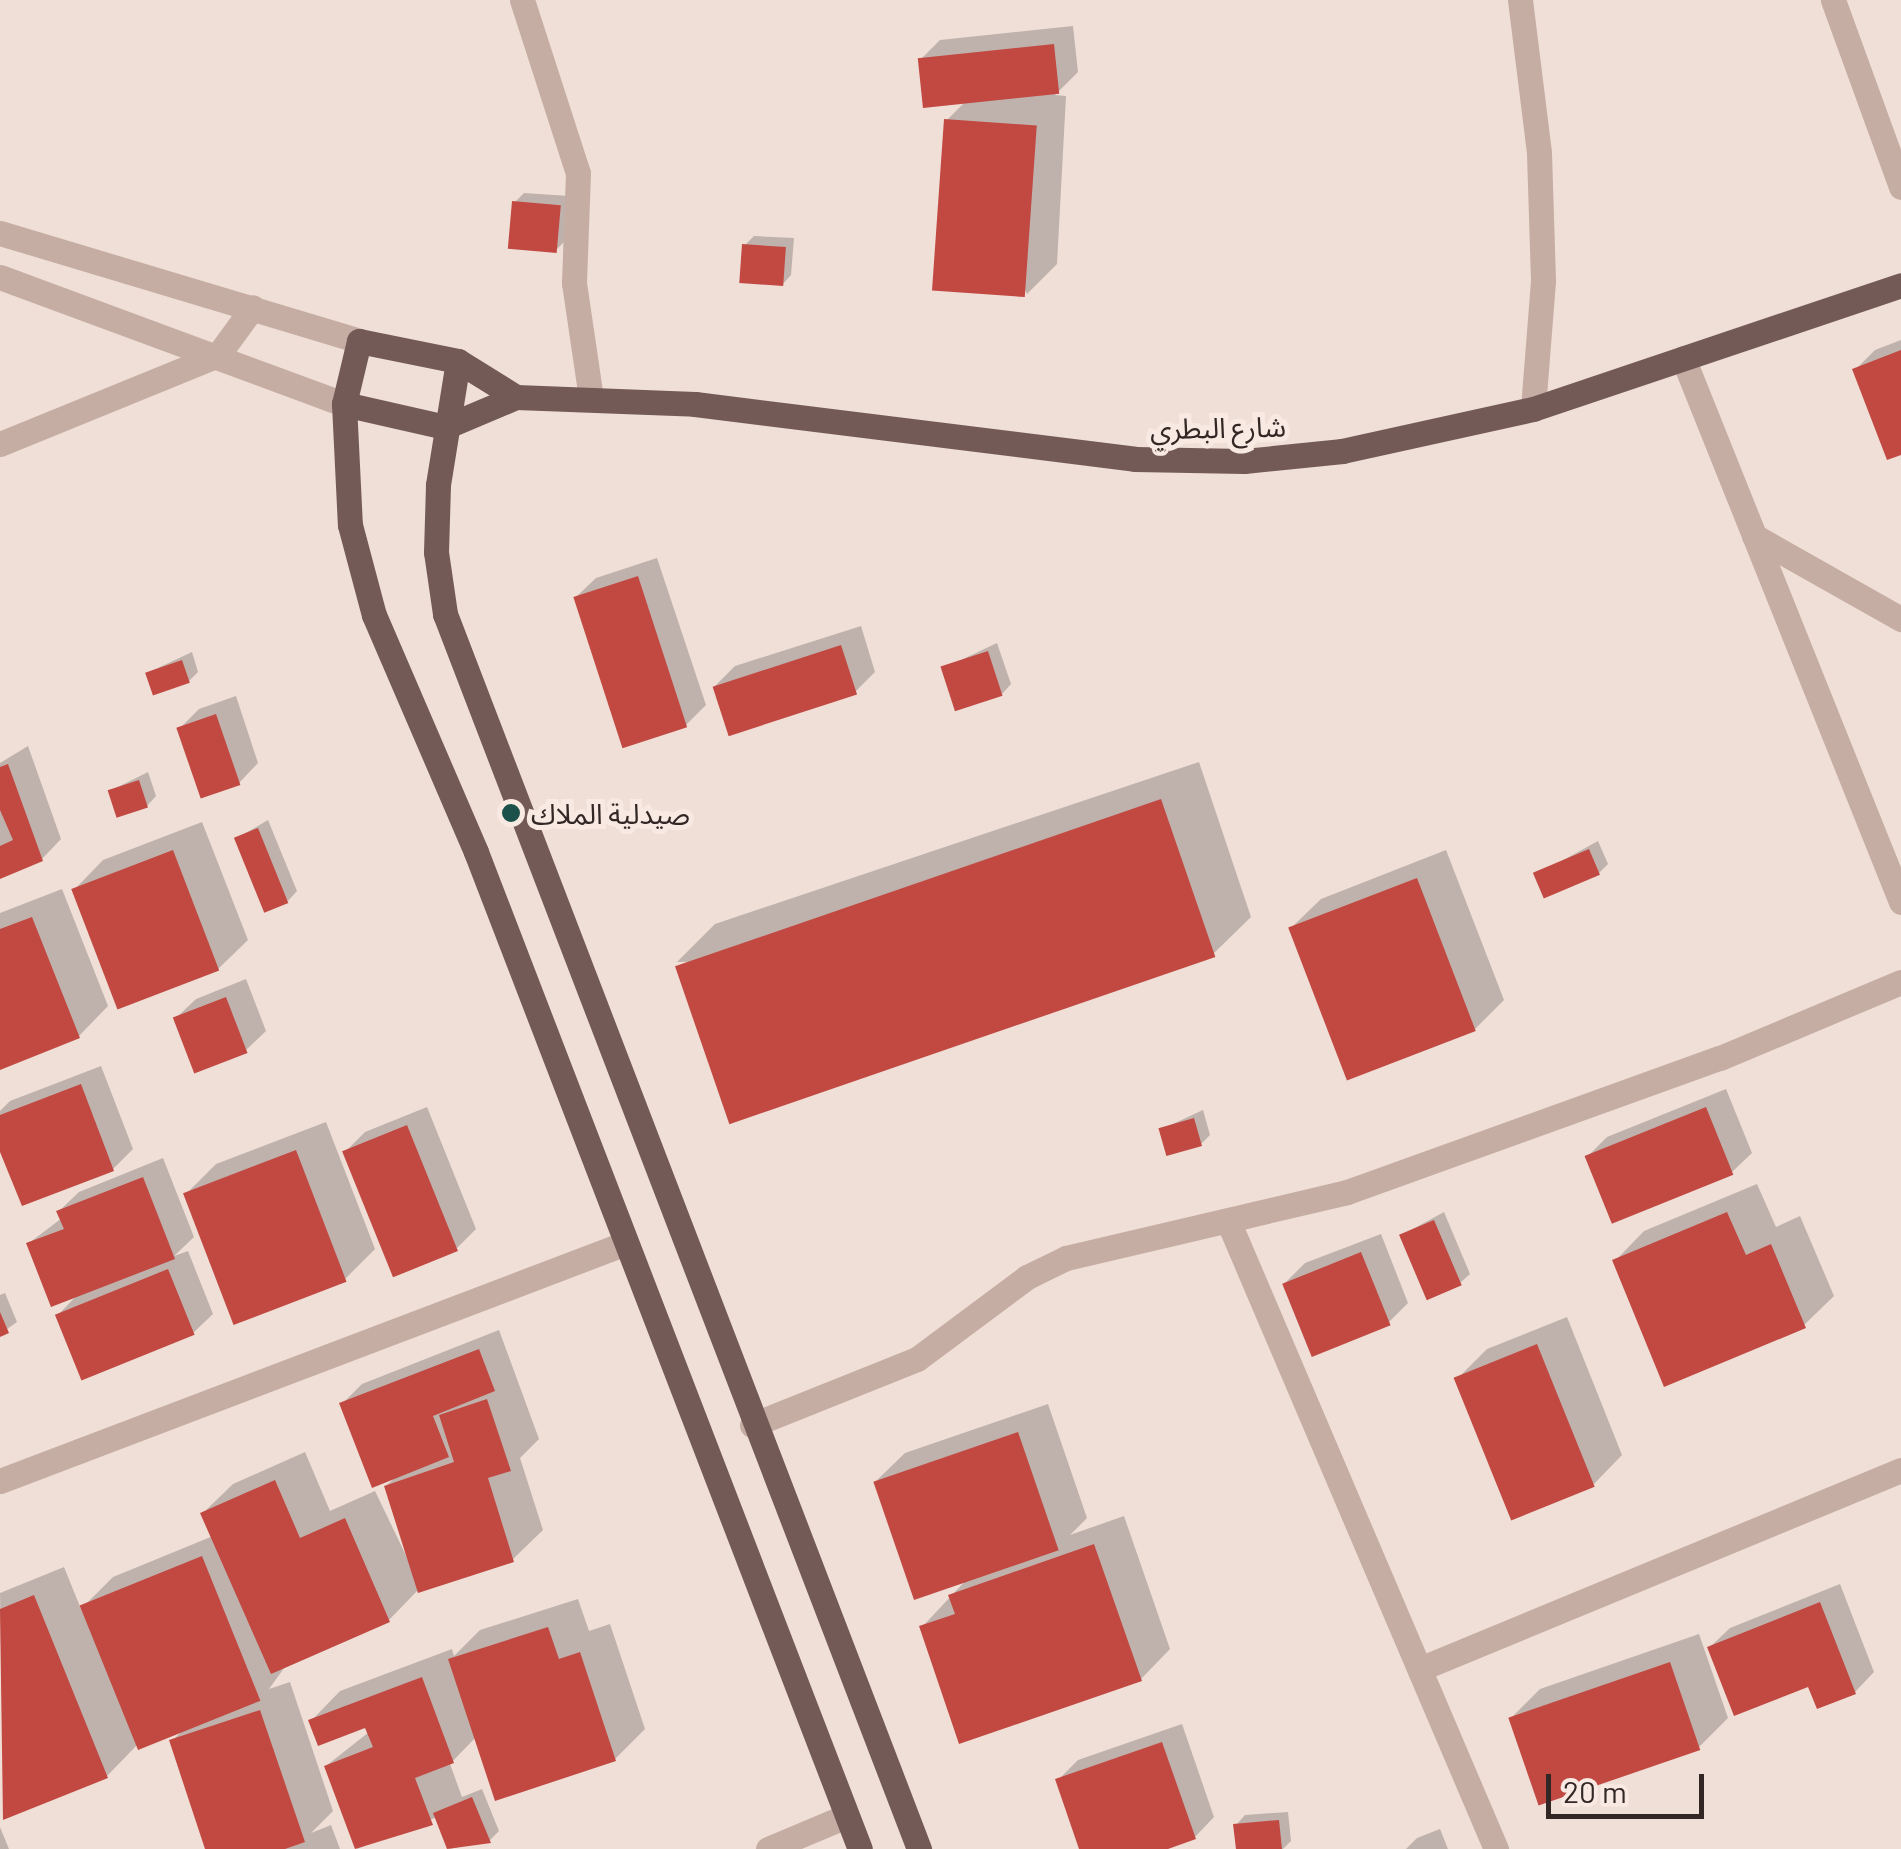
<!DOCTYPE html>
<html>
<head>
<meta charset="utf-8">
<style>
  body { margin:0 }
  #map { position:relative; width:1901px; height:1849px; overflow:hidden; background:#efdfd7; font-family:Barlow,"Noto Sans Arabic",sans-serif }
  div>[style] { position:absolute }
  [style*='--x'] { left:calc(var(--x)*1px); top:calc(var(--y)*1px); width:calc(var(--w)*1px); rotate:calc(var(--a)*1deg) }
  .shadow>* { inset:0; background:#0003 }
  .building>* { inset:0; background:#c24942; transform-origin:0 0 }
  .minor>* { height:25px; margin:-12.5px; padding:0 12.5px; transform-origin:12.5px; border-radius:12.5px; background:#c6ada3 }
  .major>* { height:25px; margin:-12.5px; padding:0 12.5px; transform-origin:12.5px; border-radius:12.5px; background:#745a56 }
  .dots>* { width:28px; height:28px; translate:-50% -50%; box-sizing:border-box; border:5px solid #f8eae2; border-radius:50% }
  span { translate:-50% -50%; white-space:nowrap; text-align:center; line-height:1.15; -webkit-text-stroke:10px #f8eae2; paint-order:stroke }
  .street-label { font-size:28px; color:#322725 }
  .poi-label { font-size:28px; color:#322725 }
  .left { translate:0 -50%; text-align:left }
  .scale { position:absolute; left:1546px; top:1774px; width:158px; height:45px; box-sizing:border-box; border:5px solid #322725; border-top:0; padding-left:12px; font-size:30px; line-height:35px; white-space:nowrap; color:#322725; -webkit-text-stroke:8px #f8eae2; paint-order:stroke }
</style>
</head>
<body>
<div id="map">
  <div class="shadow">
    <div style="clip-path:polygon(1073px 26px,1078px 72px,1055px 95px,1066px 96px,1057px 264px,1027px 294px,947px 120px,965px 102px,920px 60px,940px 40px)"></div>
    <div style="clip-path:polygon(524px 193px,569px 196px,565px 241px,556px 250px,515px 202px)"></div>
    <div style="clip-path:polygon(754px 236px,794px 238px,791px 275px,782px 285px,745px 245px)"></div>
    <div style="clip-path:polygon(1901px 340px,1901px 452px,1855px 370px,1875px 350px)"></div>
    <div style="clip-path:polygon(657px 558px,706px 705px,686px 725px,576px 597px,596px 578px)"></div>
    <div style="clip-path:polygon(861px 626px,875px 672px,855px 692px,715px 686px,735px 666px)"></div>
    <div style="clip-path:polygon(997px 643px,1011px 684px,1002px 694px,944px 668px)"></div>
    <div style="clip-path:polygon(192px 652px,198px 672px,189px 681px,147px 673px)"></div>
    <div style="clip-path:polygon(236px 696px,258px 763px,239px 783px,179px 729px,199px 709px)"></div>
    <div style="clip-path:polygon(28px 746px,61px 839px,42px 859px,0 876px,0 763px)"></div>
    <div style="clip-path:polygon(1199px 762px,1251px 917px,1212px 955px,677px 962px,715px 924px)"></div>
    <div style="clip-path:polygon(148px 772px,156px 796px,147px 806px,110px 791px)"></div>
    <div style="clip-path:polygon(268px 820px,297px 891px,288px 901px,237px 838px)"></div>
    <div style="clip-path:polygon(202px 822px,248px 940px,218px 969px,74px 890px,103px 860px)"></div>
    <div style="clip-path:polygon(1598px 841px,1608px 864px,1599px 873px,1536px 875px)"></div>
    <div style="clip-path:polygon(1446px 850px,1504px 1000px,1475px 1029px,1291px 928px,1321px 899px)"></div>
    <div style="clip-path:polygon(62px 889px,108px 1006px,79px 1036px,0 1067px,0 913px)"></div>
    <div style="clip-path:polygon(246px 979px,266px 1031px,246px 1050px,176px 1018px,196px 999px)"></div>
    <div style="clip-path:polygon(101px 1066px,133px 1149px,113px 1169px,0 1145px,0 1111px,10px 1101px)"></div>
    <div style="clip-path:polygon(1726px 1089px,1752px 1153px,1732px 1172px,1587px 1157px,1607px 1137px)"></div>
    <div style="clip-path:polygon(427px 1107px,476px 1229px,456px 1249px,345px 1152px,365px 1132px)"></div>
    <div style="clip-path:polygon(1203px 1110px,1210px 1135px,1201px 1144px,1162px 1129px)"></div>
    <div style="clip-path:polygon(326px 1122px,375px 1249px,345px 1279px,186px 1194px,216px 1164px)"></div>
    <div style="clip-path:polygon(163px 1158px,194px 1237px,174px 1256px,188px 1251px,213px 1314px,193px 1333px,58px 1315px,79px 1293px,29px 1243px,62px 1218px,59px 1211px,79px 1192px)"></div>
    <div style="clip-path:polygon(1757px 1184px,1776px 1227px,1800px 1216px,1834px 1296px,1804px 1325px,1615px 1261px,1644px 1231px)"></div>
    <div style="clip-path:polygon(1444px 1212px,1470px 1274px,1460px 1283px,1402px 1235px)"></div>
    <div style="clip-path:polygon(1381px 1234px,1408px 1303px,1388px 1323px,1285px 1283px,1305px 1263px)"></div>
    <div style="clip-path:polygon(5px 1293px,17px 1322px,0 1334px,0 1295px)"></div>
    <div style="clip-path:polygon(1567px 1317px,1622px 1455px,1593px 1485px,1457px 1379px,1487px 1349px)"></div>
    <div style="clip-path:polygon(499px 1330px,539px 1439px,520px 1458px,543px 1530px,513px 1559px,418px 1590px,389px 1620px,287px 1664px,269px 1689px,290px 1682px,333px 1811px,311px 1833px,331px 1825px,340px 1849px,207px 1849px,172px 1741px,184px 1729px,139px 1743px,107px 1776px,4px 1816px,0 1593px,64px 1567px,81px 1609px,113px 1577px,213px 1536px,203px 1513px,233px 1484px,305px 1452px,330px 1511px,375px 1491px,413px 1570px,386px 1486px,398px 1475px,342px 1404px,362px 1384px)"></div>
    <div style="clip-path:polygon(1048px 1404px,1087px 1518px,1070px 1535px,1124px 1516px,1170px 1649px,1141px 1679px,922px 1627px,969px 1577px,875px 1482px,905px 1453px)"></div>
    <div style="clip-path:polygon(1840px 1584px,1874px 1672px,1855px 1692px,1710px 1647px,1730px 1628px)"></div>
    <div style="clip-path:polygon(578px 1599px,589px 1631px,610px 1624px,645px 1729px,615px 1759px,476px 1737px,450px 1764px,462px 1797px,482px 1789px,499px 1831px,489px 1841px,449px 1849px,437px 1817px,357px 1849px,326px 1766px,369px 1732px,367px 1725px,311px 1721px,340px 1691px,452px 1649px,454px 1656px,480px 1630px)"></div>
    <div style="clip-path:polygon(1699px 1634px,1728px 1718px,1698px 1748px,1511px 1718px,1540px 1689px)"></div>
    <div style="clip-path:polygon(1182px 1724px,1214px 1817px,1195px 1837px,1160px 1849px,1082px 1849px,1058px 1780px,1078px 1760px)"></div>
    <div style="clip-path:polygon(1288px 1812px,1291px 1841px,1283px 1849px,1239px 1849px,1236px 1825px,1245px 1815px)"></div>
    <div style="clip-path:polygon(0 1827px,9px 1849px,0 1849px)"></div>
    <div style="clip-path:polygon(1440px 1829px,1448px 1849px,1406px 1849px,1417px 1838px)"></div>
  </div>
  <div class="building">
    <div style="left:1054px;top:44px;width:50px;height:137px;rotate:84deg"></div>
    <div style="left:944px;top:119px;width:93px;height:172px;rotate:4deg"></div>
    <div style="left:512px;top:201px;width:49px;height:48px;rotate:5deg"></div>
    <div style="left:742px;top:244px;width:44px;height:39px;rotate:4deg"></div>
    <div style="clip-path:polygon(1901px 350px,1901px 455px,1887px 460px,1852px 369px)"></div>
    <div style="left:638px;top:576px;width:159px;height:68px;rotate:72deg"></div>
    <div style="left:841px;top:645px;width:52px;height:135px;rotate:72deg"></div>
    <div style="left:988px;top:651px;width:47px;height:50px;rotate:72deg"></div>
    <div style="left:182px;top:660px;width:24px;height:39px;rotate:71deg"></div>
    <div style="left:216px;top:714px;width:75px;height:42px;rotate:71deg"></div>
    <div style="clip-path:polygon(8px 764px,43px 861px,0 879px,0 846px,13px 840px,0 810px,0 767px)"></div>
    <div style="left:139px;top:780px;width:29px;height:33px;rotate:72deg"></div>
    <div style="left:1161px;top:799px;width:167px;height:514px;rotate:71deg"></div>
    <div style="left:258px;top:828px;width:81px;height:26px;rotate:68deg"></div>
    <div style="left:1589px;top:849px;width:28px;height:61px;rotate:67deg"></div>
    <div style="left:173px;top:850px;width:129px;height:109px;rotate:69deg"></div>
    <div style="left:1417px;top:878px;width:164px;height:138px;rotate:69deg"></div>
    <div style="clip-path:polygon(32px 917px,80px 1038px,0 1070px,0 929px)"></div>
    <div style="left:226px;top:997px;width:60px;height:57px;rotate:69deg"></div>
    <div style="clip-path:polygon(81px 1084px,114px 1171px,22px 1206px,0 1152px,0 1115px)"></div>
    <div style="left:1706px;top:1107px;width:73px;height:131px;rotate:68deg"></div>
    <div style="left:1194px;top:1118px;width:29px;height:37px;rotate:74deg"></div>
    <div style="left:407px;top:1125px;width:136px;height:70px;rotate:68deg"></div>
    <div style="left:296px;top:1150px;width:141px;height:121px;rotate:69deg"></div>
    <div style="clip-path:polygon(143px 1177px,175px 1259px,51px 1307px,26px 1243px,64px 1229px,56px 1211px)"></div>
    <div style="clip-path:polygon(1727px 1212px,1746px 1255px,1771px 1244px,1806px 1328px,1664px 1387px,1612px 1260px)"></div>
    <div style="left:1434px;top:1220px;width:71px;height:38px;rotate:67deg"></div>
    <div style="left:1361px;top:1252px;width:79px;height:85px;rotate:68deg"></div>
    <div style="left:168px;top:1269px;width:71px;height:122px;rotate:68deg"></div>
    <div style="clip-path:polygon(0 1312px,9px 1333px,0 1337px)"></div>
    <div style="left:1537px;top:1344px;width:154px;height:90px;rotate:68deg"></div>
    <div style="clip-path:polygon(479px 1349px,495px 1391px,433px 1416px,449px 1457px,372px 1488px,339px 1403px)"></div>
    <div style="clip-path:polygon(487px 1399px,511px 1471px,488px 1478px,514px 1562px,418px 1593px,384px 1486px,454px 1462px,439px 1415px)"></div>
    <div style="left:1018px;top:1432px;width:125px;height:153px;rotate:71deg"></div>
    <div style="clip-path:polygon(275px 1480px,300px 1538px,345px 1518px,390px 1622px,271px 1674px,200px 1513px)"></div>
    <div style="clip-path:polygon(1094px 1544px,1142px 1681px,959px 1744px,919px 1626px,955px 1614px,948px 1595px)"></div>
    <div style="left:202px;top:1556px;width:156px;height:132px;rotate:68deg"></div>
    <div style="clip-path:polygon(34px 1595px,108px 1778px,3px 1820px,0 1609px)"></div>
    <div style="clip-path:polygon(1820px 1602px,1856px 1694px,1817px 1709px,1808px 1687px,1734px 1716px,1707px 1647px)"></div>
    <div style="clip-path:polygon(548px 1627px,559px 1659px,580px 1652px,616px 1761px,495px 1801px,448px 1659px)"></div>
    <div style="left:1670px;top:1662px;width:93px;height:171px;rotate:71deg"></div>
    <div style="clip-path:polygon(422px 1677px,454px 1763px,415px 1778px,433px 1825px,355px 1849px,324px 1766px,373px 1747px,365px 1728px,318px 1746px,308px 1720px)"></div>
    <div style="clip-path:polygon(260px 1710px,305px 1842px,285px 1849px,205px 1849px,169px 1740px)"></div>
    <div style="clip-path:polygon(1162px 1742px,1196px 1839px,1168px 1849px,1079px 1849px,1055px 1779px)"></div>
    <div style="clip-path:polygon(472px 1797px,491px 1843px,447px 1849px,433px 1813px)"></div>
    <div style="clip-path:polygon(1279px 1820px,1282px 1849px,1236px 1849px,1233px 1824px)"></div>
  </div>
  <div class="minor">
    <div style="--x:522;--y:0;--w:182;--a:72.1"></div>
    <div style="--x:578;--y:173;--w:110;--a:92.1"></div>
    <div style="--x:574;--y:283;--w:116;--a:81.6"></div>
    <div style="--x:1520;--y:0;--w:154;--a:82.9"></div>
    <div style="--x:1539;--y:153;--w:128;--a:88.2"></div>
    <div style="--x:1543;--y:281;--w:128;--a:94.5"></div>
    <div style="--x:1833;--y:0;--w:199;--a:70"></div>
    <div style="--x:0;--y:233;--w:375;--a:16.7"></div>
    <div style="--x:0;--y:277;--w:367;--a:20.3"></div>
    <div style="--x:1683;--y:358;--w:586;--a:68.16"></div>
    <div style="--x:0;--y:444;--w:235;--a:-22.2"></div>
    <div style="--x:218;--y:355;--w:59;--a:-53.9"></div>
    <div style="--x:1754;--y:536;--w:169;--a:29.5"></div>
    <div style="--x:1229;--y:1223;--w:681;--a:66.9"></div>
    <div style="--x:752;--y:1425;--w:178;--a:-21.8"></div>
    <div style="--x:917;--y:1359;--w:137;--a:-36.7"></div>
    <div style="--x:1027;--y:1277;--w:43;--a:-26"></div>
    <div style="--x:1066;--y:1258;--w:289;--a:-13.2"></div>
    <div style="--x:1347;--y:1192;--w:396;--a:-19.8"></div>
    <div style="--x:1720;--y:1058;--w:196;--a:-22.8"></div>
    <div style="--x:0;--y:1481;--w:670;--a:-20.82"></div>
    <div style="--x:1422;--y:1668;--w:518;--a:-22.46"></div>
    <div style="--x:768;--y:1849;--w:85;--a:-22.9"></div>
  </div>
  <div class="major">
    <div style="--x:458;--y:361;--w:126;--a:99.2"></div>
    <div style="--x:438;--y:485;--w:67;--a:91.7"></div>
    <div style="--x:436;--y:552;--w:63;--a:81.7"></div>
    <div style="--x:445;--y:614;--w:1323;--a:69"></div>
    <div style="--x:516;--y:397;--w:68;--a:-148.2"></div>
    <div style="--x:458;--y:361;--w:101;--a:-168.6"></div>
    <div style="--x:359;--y:341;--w:65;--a:103.4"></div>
    <div style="--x:344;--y:404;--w:121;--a:87.2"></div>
    <div style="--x:350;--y:525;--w:93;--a:75.1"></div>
    <div style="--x:374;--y:615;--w:258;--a:66.7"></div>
    <div style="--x:476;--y:852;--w:1068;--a:68.94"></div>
    <div style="--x:344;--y:404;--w:104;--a:12.8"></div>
    <div style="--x:445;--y:427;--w:77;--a:-22.9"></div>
    <div style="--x:516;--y:397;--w:179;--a:2.2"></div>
    <div style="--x:695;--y:404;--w:443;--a:7.1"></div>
    <div style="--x:1135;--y:459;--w:109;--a:1.1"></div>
    <div style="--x:1244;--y:461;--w:99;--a:-5.8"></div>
    <div style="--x:1342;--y:451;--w:196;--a:-12.4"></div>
    <div style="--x:1533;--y:409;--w:388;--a:-18.6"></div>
  </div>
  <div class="dots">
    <div style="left:511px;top:813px;background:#1c514b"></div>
  </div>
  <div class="street-label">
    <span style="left:1218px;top:427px;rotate:-1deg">شارع البطري</span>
  </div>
  <div class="poi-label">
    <span class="left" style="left:531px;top:813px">صيدلية الملاك</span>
  </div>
  <div class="scale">20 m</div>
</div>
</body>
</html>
